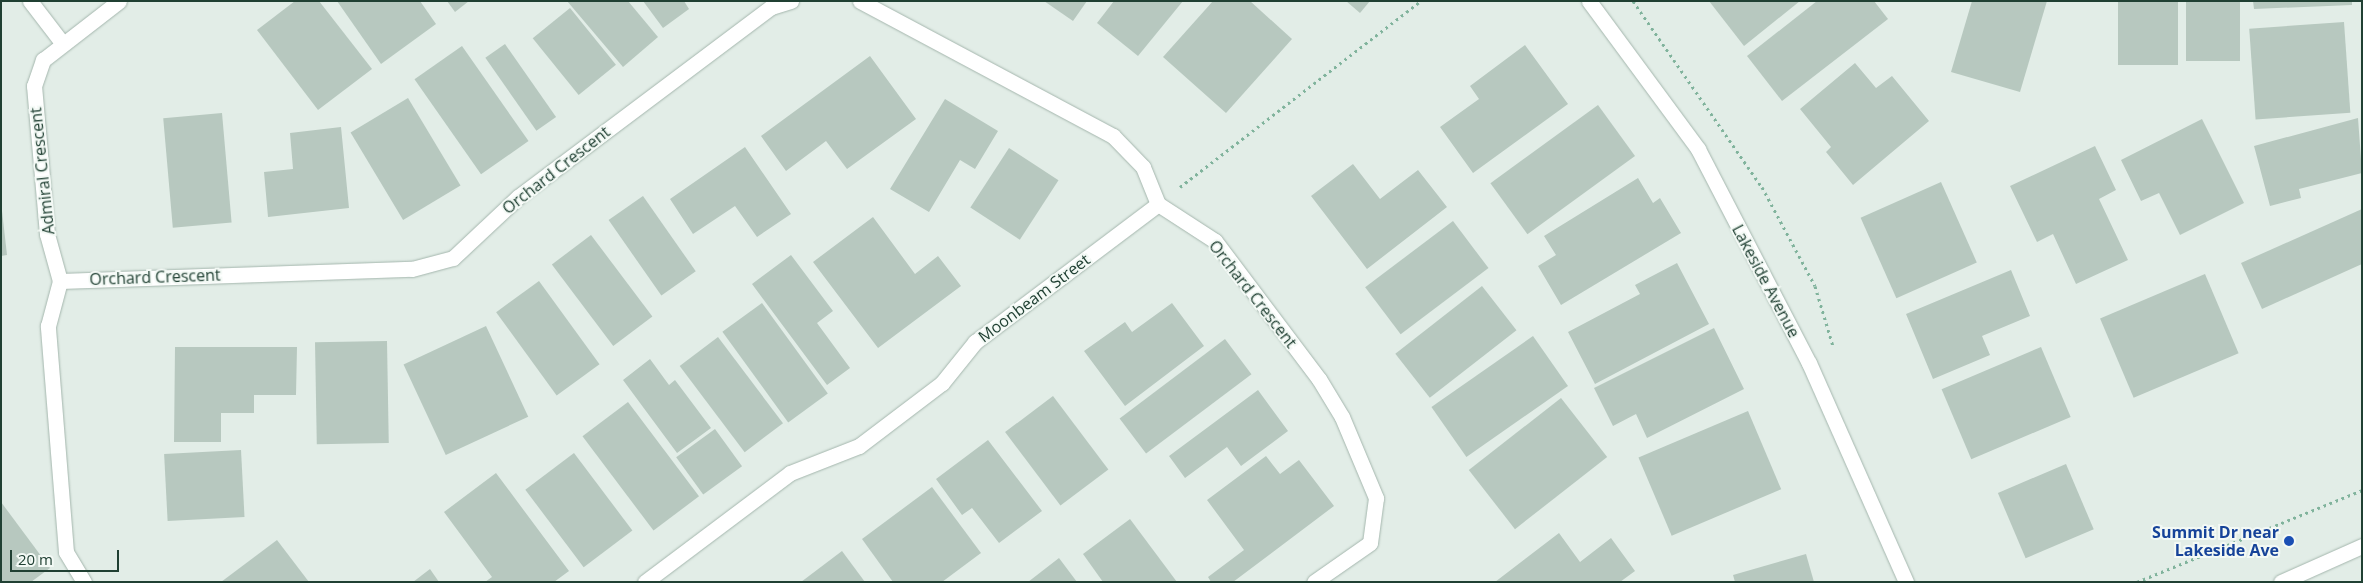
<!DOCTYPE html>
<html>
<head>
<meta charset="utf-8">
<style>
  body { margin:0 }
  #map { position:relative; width:2363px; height:583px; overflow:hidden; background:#e2ede7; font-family:"Open Sans",sans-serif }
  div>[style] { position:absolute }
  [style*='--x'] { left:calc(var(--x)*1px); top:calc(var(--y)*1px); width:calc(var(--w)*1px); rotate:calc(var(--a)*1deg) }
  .building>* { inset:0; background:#b7c8bf; transform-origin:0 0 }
  .path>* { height:3px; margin-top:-1.5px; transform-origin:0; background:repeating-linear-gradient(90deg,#80b39c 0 2.5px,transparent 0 6.5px) }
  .roads { filter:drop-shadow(0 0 1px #a4b6ad) drop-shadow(0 0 1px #a4b6ad) }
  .minor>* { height:15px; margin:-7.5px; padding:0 7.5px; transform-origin:7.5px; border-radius:7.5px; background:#fff }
  .dots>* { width:14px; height:14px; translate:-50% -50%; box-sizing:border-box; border:2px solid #f3f9f5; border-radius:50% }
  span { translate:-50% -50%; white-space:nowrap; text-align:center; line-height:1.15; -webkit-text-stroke:4px #f3f9f5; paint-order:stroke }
  .street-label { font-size:16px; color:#204033 }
  .transit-label { font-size:16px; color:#164399; font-weight:700 }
  .right { translate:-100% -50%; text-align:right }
  .frame { position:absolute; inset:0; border:2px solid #204033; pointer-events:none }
  .scale { position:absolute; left:10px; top:550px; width:109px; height:22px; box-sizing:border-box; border:2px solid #204033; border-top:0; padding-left:6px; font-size:15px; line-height:18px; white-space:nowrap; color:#204033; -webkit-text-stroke:4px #f3f9f5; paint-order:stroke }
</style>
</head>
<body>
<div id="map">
  <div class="building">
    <div style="clip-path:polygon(295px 1px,319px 1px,372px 69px,318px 110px,257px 30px)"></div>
    <div style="clip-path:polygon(337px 1px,420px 1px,436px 24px,381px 64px)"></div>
    <div style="clip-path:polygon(447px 1px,469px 1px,455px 12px)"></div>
    <div style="clip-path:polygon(567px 1px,628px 1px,658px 37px,623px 67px)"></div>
    <div style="clip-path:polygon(643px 1px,684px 1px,689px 9px,663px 28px)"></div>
    <div style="clip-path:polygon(1044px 1px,1087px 1px,1073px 21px)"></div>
    <div style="clip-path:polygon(1114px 1px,1183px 1px,1138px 56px,1097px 23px)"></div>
    <div style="clip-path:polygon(1213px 1px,1250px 1px,1292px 39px,1226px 113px,1163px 57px)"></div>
    <div style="clip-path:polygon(1346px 1px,1370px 1px,1360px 13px)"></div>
    <div style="clip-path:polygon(1709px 1px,1800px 1px,1744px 46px)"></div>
    <div style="clip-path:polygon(1817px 1px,1874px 1px,1888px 19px,1782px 101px,1747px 56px)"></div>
    <div style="clip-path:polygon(1972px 1px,2047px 1px,2020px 92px,1951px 72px)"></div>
    <div style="left:2118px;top:1px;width:60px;height:64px"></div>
    <div style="left:2186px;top:1px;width:54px;height:60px"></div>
    <div style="clip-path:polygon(2253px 1px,2352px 1px,2352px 5px,2254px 9px)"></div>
    <div style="left:570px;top:8px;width:73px;height:48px;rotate:51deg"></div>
    <div style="left:2344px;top:22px;width:91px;height:95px;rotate:86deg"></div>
    <div style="left:505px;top:44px;width:89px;height:24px;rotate:55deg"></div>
    <div style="clip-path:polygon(1525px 45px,1568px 104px,1473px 173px,1440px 127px,1479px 99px,1470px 86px)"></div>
    <div style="left:462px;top:46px;width:116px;height:58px;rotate:55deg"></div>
    <div style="clip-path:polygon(870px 56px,916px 119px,847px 169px,826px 141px,786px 171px,761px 136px)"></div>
    <div style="clip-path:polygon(1855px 63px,1876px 88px,1892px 76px,1929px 121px,1853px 185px,1826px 152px,1831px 147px,1800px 109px)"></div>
    <div style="left:408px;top:98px;width:102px;height:67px;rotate:59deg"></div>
    <div style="clip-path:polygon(945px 99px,998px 131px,975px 169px,960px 160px,929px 212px,890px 189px)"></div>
    <div style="left:1598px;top:105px;width:63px;height:133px;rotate:54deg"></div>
    <div style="left:222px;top:113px;width:110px;height:59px;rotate:85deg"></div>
    <div style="clip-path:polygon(2358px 118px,2362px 173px,2299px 189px,2301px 198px,2270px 206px,2254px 146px)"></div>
    <div style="clip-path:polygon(2202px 119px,2244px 203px,2180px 235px,2159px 193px,2141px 201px,2121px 160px)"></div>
    <div style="clip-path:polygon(341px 127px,349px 208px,268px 217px,264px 172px,293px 169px,290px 133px)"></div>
    <div style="clip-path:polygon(2095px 146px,2116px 190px,2099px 199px,2128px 260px,2076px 284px,2053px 234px,2037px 242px,2010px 186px)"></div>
    <div style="clip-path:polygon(745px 147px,791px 214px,757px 237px,735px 206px,693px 234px,670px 199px)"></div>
    <div style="left:1009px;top:148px;width:59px;height:71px;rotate:33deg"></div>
    <div style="clip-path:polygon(1353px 164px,1380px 199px,1418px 170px,1447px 207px,1367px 269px,1311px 196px)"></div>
    <div style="clip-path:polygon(1638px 178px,1653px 203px,1660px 198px,1681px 233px,1561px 305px,1538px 266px,1556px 255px,1544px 236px)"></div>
    <div style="left:1941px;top:182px;width:88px;height:88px;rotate:66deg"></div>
    <div style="left:643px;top:196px;width:92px;height:42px;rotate:55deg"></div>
    <div style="clip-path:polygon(1px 202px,7px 255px,1px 256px)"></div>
    <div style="clip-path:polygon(2362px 209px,2362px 264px,2262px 309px,2241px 263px)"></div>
    <div style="clip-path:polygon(873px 217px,915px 274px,938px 256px,961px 286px,878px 348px,813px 262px)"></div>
    <div style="left:1453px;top:221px;width:59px;height:110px;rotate:53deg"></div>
    <div style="left:591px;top:235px;width:102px;height:49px;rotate:53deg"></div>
    <div style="clip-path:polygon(791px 255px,833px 311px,817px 323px,850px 368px,827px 385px,752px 284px)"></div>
    <div style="clip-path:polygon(1677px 263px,1709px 324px,1595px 384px,1568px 332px,1640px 294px,1635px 285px)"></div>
    <div style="clip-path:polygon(2011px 270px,2030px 316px,1982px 336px,1990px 355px,1933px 379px,1906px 314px)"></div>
    <div style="left:2205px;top:274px;width:86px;height:114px;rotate:67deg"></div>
    <div style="left:539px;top:281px;width:103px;height:53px;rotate:54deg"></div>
    <div style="left:1482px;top:286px;width:56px;height:110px;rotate:52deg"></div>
    <div style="left:762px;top:303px;width:112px;height:49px;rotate:54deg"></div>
    <div style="clip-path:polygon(1172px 303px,1204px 346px,1125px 406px,1084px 351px,1125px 322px,1132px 332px)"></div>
    <div style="left:486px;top:326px;width:100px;height:91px;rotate:65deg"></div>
    <div style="clip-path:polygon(1714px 328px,1744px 389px,1647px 438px,1636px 414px,1613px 426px,1594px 388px)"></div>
    <div style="left:1533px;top:336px;width:61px;height:124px;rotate:55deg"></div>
    <div style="left:718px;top:337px;width:108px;height:48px;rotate:53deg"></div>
    <div style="left:1225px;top:339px;width:44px;height:132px;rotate:53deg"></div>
    <div style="left:387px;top:341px;width:102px;height:72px;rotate:89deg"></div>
    <div style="clip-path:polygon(175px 347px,297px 347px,296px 395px,254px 395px,254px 413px,221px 413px,221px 442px,174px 442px)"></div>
    <div style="left:2041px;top:347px;width:76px;height:108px;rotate:67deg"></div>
    <div style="clip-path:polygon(650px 359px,669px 385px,675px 380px,711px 428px,677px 453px,623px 380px)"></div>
    <div style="clip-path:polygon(1258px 390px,1288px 431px,1241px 466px,1227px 447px,1185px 478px,1169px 456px)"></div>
    <div style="left:1053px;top:396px;width:92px;height:60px;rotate:53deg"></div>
    <div style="left:1561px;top:398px;width:75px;height:117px;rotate:52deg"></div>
    <div style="left:628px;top:402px;width:118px;height:57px;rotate:53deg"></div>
    <div style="left:1748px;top:411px;width:85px;height:119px;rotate:67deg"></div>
    <div style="left:715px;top:429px;width:46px;height:48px;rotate:54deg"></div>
    <div style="clip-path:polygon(988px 440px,1042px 511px,999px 543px,972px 508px,962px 515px,936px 479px)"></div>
    <div style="left:241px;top:450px;width:67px;height:77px;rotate:87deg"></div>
    <div style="left:574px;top:453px;width:97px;height:61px;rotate:53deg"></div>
    <div style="clip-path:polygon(1266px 456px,1280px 474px,1299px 460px,1334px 506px,1233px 582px,1211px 582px,1208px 577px,1244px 550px,1207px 500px)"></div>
    <div style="left:2066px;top:464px;width:71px;height:74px;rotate:67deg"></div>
    <div style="clip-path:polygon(496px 473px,569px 571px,554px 582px,485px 582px,492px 577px,444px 512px)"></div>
    <div style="clip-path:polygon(932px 487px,981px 553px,942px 582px,893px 582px,862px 539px)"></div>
    <div style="clip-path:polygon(1px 502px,50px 568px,31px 582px,1px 582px)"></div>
    <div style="clip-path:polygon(1130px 519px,1177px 582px,1103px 582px,1083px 554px)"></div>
    <div style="clip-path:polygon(1559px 533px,1580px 562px,1611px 538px,1635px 571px,1620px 582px,1495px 582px)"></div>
    <div style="clip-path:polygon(277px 540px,309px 582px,221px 582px)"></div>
    <div style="clip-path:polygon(842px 551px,865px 582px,801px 582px)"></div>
    <div style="clip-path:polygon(1806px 554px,1814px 582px,1735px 582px,1733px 575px)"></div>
    <div style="clip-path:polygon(1059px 558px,1077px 582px,1028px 582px)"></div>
    <div style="clip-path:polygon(430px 569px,439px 582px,413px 582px)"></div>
  </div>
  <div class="path">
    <div style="--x:1633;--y:1;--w:226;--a:55.3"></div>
    <div style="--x:1762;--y:187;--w:112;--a:61.8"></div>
    <div style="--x:1815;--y:286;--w:63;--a:73.3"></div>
    <div style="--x:1180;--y:187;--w:304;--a:-37.7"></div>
    <div style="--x:2137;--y:582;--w:243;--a:-22.2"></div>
  </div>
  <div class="roads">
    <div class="minor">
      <div style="--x:30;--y:1;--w:54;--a:52.5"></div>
      <div style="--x:860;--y:1;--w:287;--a:28.1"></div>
      <div style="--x:1113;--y:136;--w:43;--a:45.9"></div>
      <div style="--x:1143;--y:167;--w:40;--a:68"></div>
      <div style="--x:1158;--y:204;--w:68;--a:33"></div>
      <div style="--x:1215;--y:241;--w:173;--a:53"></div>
      <div style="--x:1319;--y:379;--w:44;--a:58.8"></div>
      <div style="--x:1342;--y:417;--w:88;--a:67.2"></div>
      <div style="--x:1376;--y:498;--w:45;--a:97.6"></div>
      <div style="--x:1370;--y:543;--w:68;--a:145.1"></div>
      <div style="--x:1589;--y:1;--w:184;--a:53.6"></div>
      <div style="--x:1698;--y:149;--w:241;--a:62.6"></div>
      <div style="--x:1809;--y:363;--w:240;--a:66.1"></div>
      <div style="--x:60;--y:281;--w:352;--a:-2"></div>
      <div style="--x:412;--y:269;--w:42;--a:-15"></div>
      <div style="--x:453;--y:258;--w:89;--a:-43.2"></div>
      <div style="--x:518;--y:197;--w:316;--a:-36.9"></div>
      <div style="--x:771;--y:7;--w:21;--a:-17"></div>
      <div style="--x:84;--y:582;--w:35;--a:-121"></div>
      <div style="--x:66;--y:552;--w:227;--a:-94.6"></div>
      <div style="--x:48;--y:326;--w:47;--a:-75.1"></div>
      <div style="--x:60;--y:281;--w:49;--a:-105.5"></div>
      <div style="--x:47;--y:234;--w:149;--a:-95"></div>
      <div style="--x:34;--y:86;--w:28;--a:-71"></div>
      <div style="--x:43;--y:60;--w:96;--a:-37.8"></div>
      <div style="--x:645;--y:582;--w:181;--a:-36.9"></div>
      <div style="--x:790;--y:473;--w:74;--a:-21.4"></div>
      <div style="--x:859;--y:446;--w:104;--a:-37.2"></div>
      <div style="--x:942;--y:383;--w:53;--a:-51.2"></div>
      <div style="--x:975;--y:342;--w:229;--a:-37"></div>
      <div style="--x:2281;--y:582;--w:89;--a:-24"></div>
    </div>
  </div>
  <div class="dots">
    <div style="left:2289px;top:541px;background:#1a4fb4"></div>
  </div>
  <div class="street-label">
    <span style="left:556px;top:170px;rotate:-38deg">Orchard Crescent</span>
    <span style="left:42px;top:171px;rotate:-96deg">Admiral Crescent</span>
    <span style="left:155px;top:277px;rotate:-2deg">Orchard Crescent</span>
    <span style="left:1766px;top:281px;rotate:62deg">Lakeside Avenue</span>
    <span style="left:1253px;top:294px;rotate:52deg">Orchard Crescent</span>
    <span style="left:1034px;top:298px;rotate:-37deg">Moonbeam Street</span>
  </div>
  <div class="transit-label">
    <span class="right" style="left:2279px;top:541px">Summit Dr near<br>Lakeside Ave</span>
  </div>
  <div class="frame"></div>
  <div class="scale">20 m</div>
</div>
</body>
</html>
